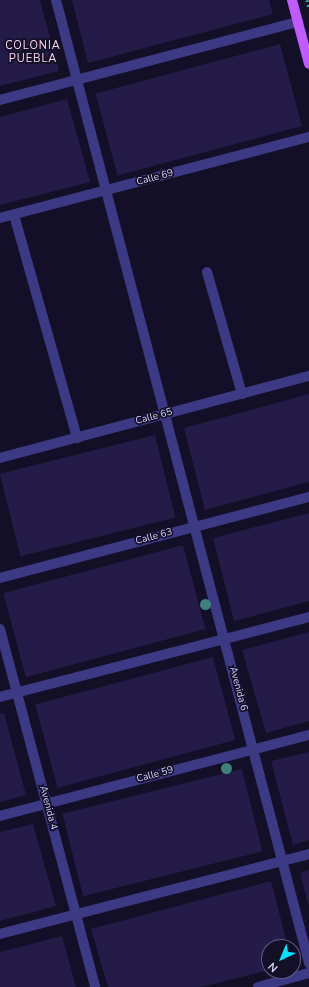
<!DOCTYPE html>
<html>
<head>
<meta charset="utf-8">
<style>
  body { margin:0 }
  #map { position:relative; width:309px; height:987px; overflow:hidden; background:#130f26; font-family:"Nunito Sans",sans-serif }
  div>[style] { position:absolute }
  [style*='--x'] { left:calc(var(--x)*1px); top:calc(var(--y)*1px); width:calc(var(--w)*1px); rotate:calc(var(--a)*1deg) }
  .building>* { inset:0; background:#241b47; transform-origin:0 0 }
  .path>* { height:2.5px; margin-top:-1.25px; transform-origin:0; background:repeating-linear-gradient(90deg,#2fb8b0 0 2px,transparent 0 5px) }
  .minor>* { height:10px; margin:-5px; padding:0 5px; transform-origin:5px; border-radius:5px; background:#3d3a85 }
  .major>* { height:10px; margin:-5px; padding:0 5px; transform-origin:5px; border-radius:5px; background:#c25bff }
  .trees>* { width:11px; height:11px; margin:-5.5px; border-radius:50%; background:#3d827b }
  span { translate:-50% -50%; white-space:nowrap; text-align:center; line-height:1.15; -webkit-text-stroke:3.5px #130f26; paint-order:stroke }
  .street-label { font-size:10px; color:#d9d4ff }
  .neighbourhood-label { font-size:11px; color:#ffd6f0; letter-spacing:1px }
  .north { position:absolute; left:261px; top:939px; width:40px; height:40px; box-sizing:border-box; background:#130f26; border:1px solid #625e7d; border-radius:50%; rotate:224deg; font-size:11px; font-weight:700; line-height:16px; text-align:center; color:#d9d4ff }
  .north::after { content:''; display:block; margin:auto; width:14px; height:18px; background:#00e5ff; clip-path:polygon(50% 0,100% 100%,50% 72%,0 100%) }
</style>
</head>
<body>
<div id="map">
  <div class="building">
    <div style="clip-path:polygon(0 0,40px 0,59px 71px,0 86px)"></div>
    <div style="clip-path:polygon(72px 0,269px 0,273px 14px,88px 63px)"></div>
    <div style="left:280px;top:44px;width:85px;height:191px;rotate:75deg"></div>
    <div style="clip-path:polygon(67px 99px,90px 182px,0 205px,0 117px)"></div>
    <div style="clip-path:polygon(309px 394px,309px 482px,205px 510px,184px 428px)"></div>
    <div style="left:155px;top:435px;width:85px;height:160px;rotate:76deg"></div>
    <div style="clip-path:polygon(309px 513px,309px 601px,234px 621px,213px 538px)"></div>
    <div style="left:183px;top:545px;width:87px;height:186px;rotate:75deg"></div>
    <div style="clip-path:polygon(309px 632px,309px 721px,266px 733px,242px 650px)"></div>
    <div style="left:213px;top:657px;width:86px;height:184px;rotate:75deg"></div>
    <div style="clip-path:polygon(4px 713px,26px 795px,0 802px,0 714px)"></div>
    <div style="clip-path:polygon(309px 752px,309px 840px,293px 845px,271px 761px)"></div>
    <div style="left:242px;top:769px;width:85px;height:185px;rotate:76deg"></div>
    <div style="clip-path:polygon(33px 824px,56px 906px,0 921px,0 832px)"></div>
    <div style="clip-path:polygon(309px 870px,309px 904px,308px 904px,300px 873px)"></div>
    <div style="clip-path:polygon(271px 881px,288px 947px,269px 947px,269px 970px,202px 987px,108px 987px,91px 929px)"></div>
    <div style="clip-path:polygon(62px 936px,76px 987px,0 987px,0 952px)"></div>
  </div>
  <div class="path">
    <div style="--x:307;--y:0;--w:8;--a:76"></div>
  </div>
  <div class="minor">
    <div style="--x:56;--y:0;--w:996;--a:75.28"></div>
    <div style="--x:0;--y:100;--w:308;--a:-14.7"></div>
    <div style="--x:14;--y:215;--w:232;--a:74.2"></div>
    <div style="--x:0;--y:218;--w:319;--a:-14.7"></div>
    <div style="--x:207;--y:272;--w:127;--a:74"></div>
    <div style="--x:0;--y:458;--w:320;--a:-14.9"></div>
    <div style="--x:0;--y:578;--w:319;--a:-14.7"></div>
    <div style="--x:0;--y:629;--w:370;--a:75.1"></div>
    <div style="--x:0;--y:697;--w:319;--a:-14.5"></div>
    <div style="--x:0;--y:816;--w:319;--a:-14.7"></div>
    <div style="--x:0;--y:934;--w:319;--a:-14.5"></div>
    <div style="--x:258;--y:987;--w:53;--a:-15.4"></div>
  </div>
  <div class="major">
    <div style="--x:292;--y:0;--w:66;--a:75.1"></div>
  </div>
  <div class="trees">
    <div style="left:205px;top:604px"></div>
    <div style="left:226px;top:768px"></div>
  </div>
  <div class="street-label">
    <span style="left:155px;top:178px;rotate:-15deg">Calle 69</span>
    <span style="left:154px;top:417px;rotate:-15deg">Calle 65</span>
    <span style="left:154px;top:537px;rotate:-15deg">Calle 63</span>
    <span style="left:238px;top:689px;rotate:75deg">Avenida 6</span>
    <span style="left:155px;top:775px;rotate:-15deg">Calle 59</span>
    <span style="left:48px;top:808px;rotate:75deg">Avenida 4</span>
  </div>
  <div class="neighbourhood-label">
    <span style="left:33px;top:53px">COLONIA<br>PUEBLA</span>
  </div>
  <div class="north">N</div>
</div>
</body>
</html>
